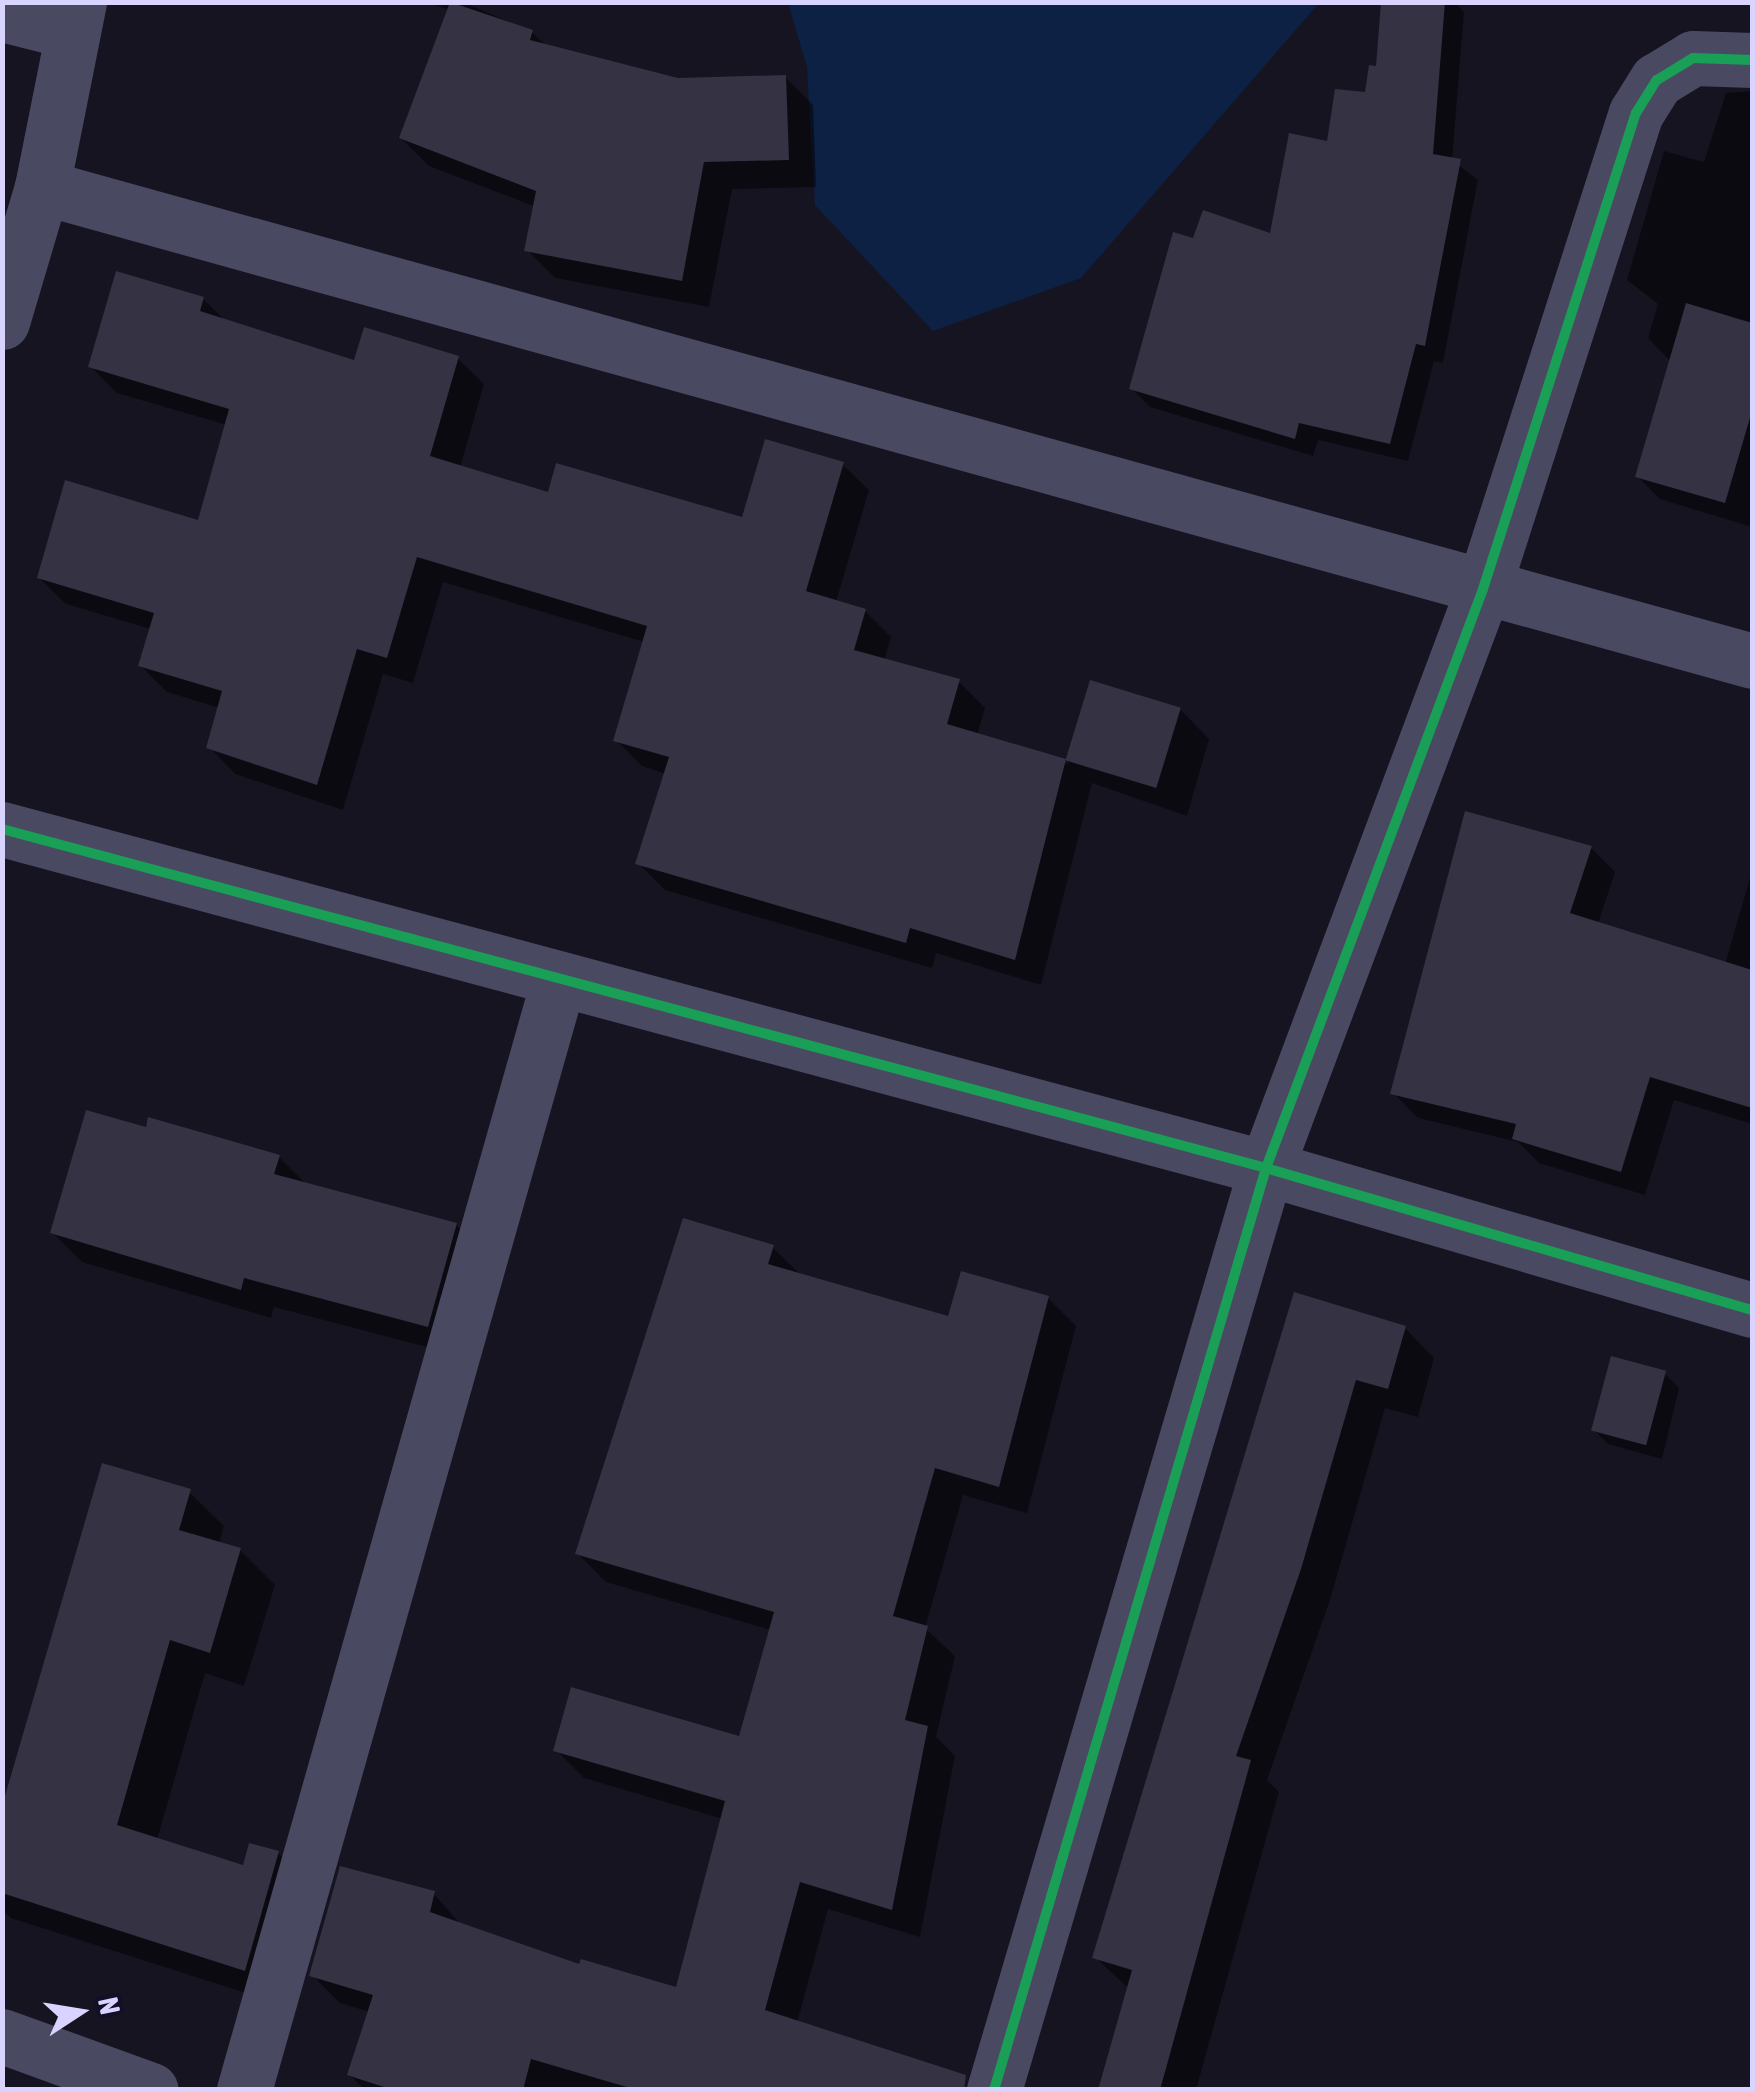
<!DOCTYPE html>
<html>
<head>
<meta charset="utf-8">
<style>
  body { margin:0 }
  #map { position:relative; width:1755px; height:2092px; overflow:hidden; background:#161421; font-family:"Asap Condensed",sans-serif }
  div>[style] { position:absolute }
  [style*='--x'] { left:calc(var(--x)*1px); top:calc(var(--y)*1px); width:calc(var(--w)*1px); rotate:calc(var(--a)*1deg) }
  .water>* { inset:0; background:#0d2144 }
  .shadow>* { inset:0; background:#0007 }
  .building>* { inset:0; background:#343243; transform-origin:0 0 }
  .minor>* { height:55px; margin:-27.5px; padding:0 27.5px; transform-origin:27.5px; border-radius:27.5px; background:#4a4962 }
  .cycleway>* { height:10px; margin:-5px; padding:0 5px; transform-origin:5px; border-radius:5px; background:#1a9f57 }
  span { translate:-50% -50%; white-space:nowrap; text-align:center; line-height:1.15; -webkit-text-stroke:9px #130f26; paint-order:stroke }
  .frame { position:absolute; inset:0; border:5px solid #d9d4ff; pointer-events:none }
  .north { position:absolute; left:30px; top:1962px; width:100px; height:100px; -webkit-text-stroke:8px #130f26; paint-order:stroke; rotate:78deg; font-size:28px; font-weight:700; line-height:40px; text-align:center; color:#d9d4ff }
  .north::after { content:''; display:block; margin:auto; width:35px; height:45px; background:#d9d4ff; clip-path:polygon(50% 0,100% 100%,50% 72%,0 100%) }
</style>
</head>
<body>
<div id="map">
  <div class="water">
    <div style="clip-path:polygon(788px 3px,788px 2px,1319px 3px,1081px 278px,933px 331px,815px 205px,807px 67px)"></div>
  </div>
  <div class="shadow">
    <div style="clip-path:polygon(424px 2px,463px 2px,532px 32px,546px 46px,678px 80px,785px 77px,813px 105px,816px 187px,732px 189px,709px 307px,555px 278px,527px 250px,536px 207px,429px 166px,401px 138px,450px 10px)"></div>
    <div style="clip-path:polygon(1384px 2px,1455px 2px,1464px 12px,1452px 160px,1478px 180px,1443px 363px,1434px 361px,1408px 461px,1318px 440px,1313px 456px,1150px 407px,1131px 388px,1195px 241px,1271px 236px,1367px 95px,1379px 69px)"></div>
    <div style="clip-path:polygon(1752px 91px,1752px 527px,1660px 499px,1638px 477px,1670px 361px,1648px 338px,1658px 304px,1627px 280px,1664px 151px,1704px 162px,1726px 93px)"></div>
    <div style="clip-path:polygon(203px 299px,227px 322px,356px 363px,457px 358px,484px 384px,460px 468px,549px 495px,744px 520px,842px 464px,869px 490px,836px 602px,865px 611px,891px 637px,884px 661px,959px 682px,985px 708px,977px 735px,1068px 764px,1092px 683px,1180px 709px,1209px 739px,1187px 816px,1092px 783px,1041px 985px,936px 953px,932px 968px,665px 890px,638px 863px,666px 774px,642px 766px,616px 740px,644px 642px,443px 582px,413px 683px,383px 674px,343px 810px,235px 774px,209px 747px,220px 708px,167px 692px,141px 666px,151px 629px,66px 604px,39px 578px,200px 523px,227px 425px,117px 393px,91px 367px)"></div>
    <div style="clip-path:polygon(1591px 848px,1615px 872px,1598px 924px,1725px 964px,1752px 871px,1752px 1124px,1674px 1100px,1645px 1195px,1539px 1163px,1518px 1142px,1418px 1118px,1393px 1093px)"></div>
    <div style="clip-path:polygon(147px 1130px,279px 1157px,307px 1185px,456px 1225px,486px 1255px,457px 1355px,274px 1307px,271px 1318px,82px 1262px,53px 1233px)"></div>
    <div style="clip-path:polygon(772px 1247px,802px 1276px,950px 1319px,1048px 1298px,1076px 1326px,1027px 1513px,963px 1495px,925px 1628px,955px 1656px,936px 1737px,955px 1756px,920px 1937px,828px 1909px,797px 2023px,917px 2090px,365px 2090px,350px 2075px,370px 2012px,340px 2003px,312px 1975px,434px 1894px,461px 1925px,581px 1967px,678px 1990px,723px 1819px,584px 1778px,556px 1750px,741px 1739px,771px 1630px,606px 1582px,578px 1554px)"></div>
    <div style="clip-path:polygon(1296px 1295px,1405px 1328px,1434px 1358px,1418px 1417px,1385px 1408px,1330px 1600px,1267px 1780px,1279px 1792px,1196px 2090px,1101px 2090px,1129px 1989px,1095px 1957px)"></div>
    <div style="clip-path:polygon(1664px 1373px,1679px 1388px,1662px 1459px,1608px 1444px,1593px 1429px)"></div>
    <div style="clip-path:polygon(189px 1492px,224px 1526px,219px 1544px,240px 1550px,275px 1585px,244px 1686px,205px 1673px,157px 1840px,245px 1868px,278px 1853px,313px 1888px,280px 2004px,11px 1918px,2px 1910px,2px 1810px)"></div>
  </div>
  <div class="building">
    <div style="clip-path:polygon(450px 2px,533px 30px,530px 40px,678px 78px,786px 75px,789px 160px,704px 162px,682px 281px,524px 251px,536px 191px,399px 138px)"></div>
    <div style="clip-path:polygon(1381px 2px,1445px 2px,1433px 154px,1461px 159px,1425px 346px,1416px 344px,1390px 444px,1299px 423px,1295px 439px,1129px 389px,1173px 232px,1193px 238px,1203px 210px,1270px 233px,1289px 133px,1327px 141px,1335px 89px,1365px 92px,1369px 65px,1376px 66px)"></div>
    <div style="clip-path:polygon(116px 271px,204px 297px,200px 311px,354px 360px,364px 327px,459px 356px,430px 456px,548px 492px,556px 463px,742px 517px,765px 439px,844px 462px,806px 591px,866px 609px,854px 650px,960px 679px,947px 724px,1066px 759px,1015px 960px,910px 928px,906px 943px,635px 864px,669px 757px,613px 741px,647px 626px,417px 557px,387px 658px,357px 649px,317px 785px,206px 748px,222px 691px,138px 666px,154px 613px,37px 578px,65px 480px,198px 520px,229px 409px,88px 367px)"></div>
    <div style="clip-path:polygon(1686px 303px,1752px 323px,1752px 411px,1725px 503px,1635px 477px)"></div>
    <div style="left:1090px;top:680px;width:95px;height:84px;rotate:17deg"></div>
    <div style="clip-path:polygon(1465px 811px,1592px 846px,1570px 913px,1752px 970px,1752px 1108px,1650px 1077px,1621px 1172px,1512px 1139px,1516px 1124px,1390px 1094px)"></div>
    <div style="clip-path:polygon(86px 1110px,146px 1127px,148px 1117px,280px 1155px,274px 1174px,457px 1223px,428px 1327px,244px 1278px,241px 1290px,50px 1233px)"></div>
    <div style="clip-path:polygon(683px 1218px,774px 1245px,768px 1264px,948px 1316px,961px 1271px,1049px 1296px,999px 1487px,935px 1468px,893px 1616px,928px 1626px,905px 1720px,928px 1726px,892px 1910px,800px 1882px,765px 2010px,966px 2075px,964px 2090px,637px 2090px,531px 2059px,523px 2090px,393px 2090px,347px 2075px,373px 1995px,309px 1976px,340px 1866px,435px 1891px,430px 1912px,579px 1964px,581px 1959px,676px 1987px,725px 1801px,553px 1751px,571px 1687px,739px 1736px,774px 1612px,575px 1554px)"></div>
    <div style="clip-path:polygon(1294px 1292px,1406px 1326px,1388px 1389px,1356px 1380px,1301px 1569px,1236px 1756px,1251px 1760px,1160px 2090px,1098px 2090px,1132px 1970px,1092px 1958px)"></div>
    <div style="left:1611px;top:1356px;width:57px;height:77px;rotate:15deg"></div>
    <div style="clip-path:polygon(102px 1463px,191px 1489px,179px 1530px,241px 1548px,210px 1653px,170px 1640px,117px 1825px,243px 1865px,249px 1843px,279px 1851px,245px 1971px,2px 1893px,2px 1806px)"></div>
  </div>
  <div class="minor">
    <div style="--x:2;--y:14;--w:69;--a:14.2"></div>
    <div style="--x:42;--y:187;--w:1774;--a:15.49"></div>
    <div style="--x:2;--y:322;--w:141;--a:-73.5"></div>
    <div style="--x:42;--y:187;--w:189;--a:-78.7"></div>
    <div style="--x:2;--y:829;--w:1309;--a:15.01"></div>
    <div style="--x:1266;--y:1168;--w:506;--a:16.29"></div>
    <div style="--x:2;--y:2036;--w:158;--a:19.9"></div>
    <div style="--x:244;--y:2090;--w:1152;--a:-74.18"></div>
    <div style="--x:994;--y:2090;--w:961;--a:-73.56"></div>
    <div style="--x:1266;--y:1168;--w:618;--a:-69.45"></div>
    <div style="--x:1483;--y:589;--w:500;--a:-72.2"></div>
    <div style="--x:1636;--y:113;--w:39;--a:-58"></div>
    <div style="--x:1657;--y:80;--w:42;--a:-31.4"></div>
    <div style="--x:1693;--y:58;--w:59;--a:1.9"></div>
  </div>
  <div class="cycleway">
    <div style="--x:2;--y:829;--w:1309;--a:15.01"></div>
    <div style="--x:1266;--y:1168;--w:506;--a:16.29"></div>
    <div style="--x:994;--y:2090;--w:961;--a:-73.56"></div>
    <div style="--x:1266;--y:1168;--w:618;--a:-69.45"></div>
    <div style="--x:1483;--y:589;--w:500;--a:-72.2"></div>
    <div style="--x:1636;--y:113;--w:39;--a:-58"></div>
    <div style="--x:1657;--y:80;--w:42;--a:-31.4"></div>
    <div style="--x:1693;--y:58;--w:59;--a:1.9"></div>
  </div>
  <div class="frame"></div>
  <div class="north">N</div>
</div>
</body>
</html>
